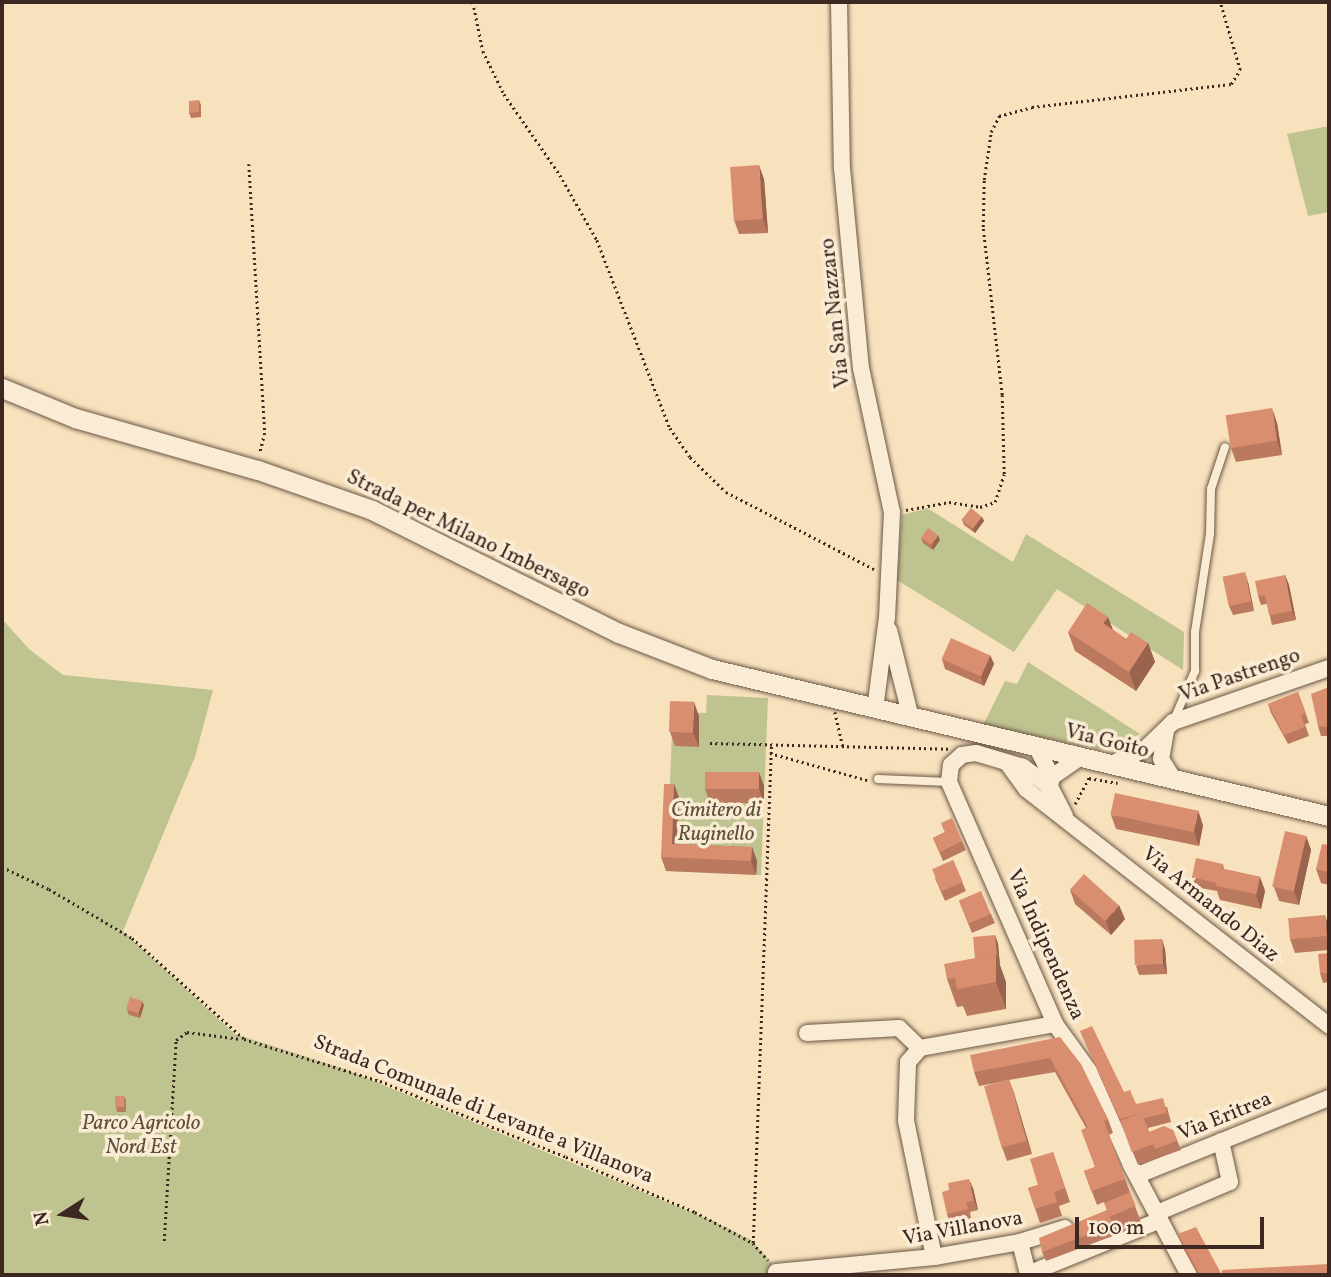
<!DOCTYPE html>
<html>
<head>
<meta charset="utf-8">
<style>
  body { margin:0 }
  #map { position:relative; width:1331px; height:1277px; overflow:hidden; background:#f8e2bd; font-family:Vollkorn,serif }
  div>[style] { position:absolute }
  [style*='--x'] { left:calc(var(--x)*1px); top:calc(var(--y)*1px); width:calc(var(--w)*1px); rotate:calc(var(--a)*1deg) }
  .green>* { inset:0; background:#bfc38f }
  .path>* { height:2.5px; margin-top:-1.25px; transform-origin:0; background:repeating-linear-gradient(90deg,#3c2820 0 2px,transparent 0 5.5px) }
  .roads { filter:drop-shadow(0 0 2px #6b5647) drop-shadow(0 0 2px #6b5647) }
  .service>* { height:8px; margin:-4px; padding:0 4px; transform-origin:4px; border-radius:4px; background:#faecd4 }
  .minor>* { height:16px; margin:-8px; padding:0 8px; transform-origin:8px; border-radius:8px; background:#faecd4 }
  .tertiary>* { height:19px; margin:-9.5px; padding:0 9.5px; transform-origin:9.5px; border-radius:9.5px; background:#faecd4 }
  .wall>* { inset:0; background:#bb7a60 }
  .shaded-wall>* { inset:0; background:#99634e }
  .building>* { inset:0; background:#da8e70; transform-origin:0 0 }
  span { translate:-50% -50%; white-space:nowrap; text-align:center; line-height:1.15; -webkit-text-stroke:7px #faecd4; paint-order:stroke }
  .street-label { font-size:21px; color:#3c2820 }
  .park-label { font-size:21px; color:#5d4f3c; font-style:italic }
  .frame { position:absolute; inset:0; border:4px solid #3c2820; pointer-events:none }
  .north { position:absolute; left:28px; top:1179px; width:70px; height:70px; -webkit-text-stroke:5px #faecd4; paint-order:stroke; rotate:258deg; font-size:19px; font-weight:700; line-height:28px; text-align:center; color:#3c2820 }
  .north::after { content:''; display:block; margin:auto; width:24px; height:32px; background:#3c2820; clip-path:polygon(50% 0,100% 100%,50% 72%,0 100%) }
  .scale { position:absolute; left:1075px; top:1217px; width:189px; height:32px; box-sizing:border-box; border:4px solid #3c2820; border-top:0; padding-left:9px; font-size:21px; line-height:24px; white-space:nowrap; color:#3c2820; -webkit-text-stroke:5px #faecd4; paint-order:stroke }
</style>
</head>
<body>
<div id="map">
  <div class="green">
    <div style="clip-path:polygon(1329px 126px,1329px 212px,1308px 216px,1287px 134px)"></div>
    <div style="clip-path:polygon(927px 508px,1013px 562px,1026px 534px,1184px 632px,1183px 670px,1057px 589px,1014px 652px,897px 580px,902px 515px)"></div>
    <div style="clip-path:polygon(2px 619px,29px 649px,63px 675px,213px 690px,195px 757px,123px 931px,235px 1034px,347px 1070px,713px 1221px,751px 1240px,772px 1263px,774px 1275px,2px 1275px)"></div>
    <div style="clip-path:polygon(1028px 662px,1140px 734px,1107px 751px,983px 725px,1005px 681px,1017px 684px)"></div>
    <div style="clip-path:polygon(707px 695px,768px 698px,761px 875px,666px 871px,673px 712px,706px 713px)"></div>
  </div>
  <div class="path">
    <div style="--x:473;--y:2;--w:50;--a:78.5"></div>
    <div style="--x:483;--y:51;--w:48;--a:64"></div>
    <div style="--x:504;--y:94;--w:98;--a:55.3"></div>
    <div style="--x:560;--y:175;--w:75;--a:60.4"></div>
    <div style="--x:597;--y:240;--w:202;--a:68.8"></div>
    <div style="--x:670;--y:428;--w:35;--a:55"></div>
    <div style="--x:690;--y:457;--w:50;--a:44.2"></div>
    <div style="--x:726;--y:492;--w:167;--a:27.5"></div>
    <div style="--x:249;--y:164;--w:269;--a:86.6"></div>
    <div style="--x:265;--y:433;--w:21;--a:104"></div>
    <div style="--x:906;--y:510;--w:44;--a:-10.5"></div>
    <div style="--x:949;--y:502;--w:31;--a:9"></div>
    <div style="--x:980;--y:507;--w:16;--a:-18"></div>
    <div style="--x:995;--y:502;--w:29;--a:-72"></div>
    <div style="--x:1004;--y:474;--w:79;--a:-91.5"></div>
    <div style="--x:1002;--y:395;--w:169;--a:-96.5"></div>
    <div style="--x:983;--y:227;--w:47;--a:-88.8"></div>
    <div style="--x:984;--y:180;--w:49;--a:-81.7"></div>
    <div style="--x:991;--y:132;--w:18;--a:-63"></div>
    <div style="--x:999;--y:116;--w:34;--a:-15"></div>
    <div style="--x:1032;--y:107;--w:200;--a:-6.6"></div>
    <div style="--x:1231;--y:84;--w:17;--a:-57"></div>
    <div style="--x:1240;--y:70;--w:71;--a:-106.4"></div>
    <div style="--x:835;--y:712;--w:35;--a:77"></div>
    <div style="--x:710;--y:743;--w:239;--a:1.4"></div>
    <div style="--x:770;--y:753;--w:101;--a:15.6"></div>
    <div style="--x:1075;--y:804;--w:30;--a:-62"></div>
    <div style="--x:1089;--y:778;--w:29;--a:10"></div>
    <div style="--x:2;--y:867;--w:52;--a:25.1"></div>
    <div style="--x:49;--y:889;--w:96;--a:30.6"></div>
    <div style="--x:132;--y:938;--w:151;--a:42"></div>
    <div style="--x:244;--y:1039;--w:142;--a:17.2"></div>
    <div style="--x:380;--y:1081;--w:201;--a:22.2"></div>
    <div style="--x:566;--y:1157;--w:140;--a:23.1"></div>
    <div style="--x:695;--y:1212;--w:66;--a:28.1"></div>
    <div style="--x:753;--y:1243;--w:23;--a:49"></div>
    <div style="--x:164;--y:1241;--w:201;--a:-86.6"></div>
    <div style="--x:176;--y:1040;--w:14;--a:-36"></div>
    <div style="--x:187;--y:1032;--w:54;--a:7.4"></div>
    <div style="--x:753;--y:1243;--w:498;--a:-87.9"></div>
  </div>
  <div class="roads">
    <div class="service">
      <div style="--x:1173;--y:722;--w:56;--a:-66.7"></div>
      <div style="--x:1195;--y:671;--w:39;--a:-90"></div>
      <div style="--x:1195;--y:632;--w:99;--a:-81.3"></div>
      <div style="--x:1210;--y:534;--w:45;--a:-88.7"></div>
      <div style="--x:1211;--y:489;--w:44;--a:-71.6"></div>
      <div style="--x:878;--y:779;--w:71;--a:2.4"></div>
    </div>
    <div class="minor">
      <div style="--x:839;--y:2;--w:166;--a:89"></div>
      <div style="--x:842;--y:168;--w:201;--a:84.6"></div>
      <div style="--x:861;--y:368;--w:147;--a:77.9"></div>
      <div style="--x:892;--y:512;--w:105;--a:92.7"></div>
      <div style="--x:887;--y:617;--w:93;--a:97.4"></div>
      <div style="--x:889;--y:630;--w:91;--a:76"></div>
      <div style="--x:1166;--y:731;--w:28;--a:100"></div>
      <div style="--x:1161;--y:759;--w:26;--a:58"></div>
      <div style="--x:1037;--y:748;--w:33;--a:63"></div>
      <div style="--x:1052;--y:777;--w:13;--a:103"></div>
      <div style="--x:1008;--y:764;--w:31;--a:54"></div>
      <div style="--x:1026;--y:789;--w:385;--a:38"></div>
      <div style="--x:1111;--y:764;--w:36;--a:-23"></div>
      <div style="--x:1144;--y:750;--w:40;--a:-44"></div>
      <div style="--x:1173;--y:722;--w:165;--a:-19.1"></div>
      <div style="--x:1052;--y:777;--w:33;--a:-35"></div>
      <div style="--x:1065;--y:816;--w:33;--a:-117"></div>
      <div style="--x:1050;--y:787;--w:34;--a:-143"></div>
      <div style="--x:1023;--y:767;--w:49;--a:-163.4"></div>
      <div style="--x:976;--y:753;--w:14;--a:172"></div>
      <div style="--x:962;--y:755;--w:15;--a:138"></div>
      <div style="--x:951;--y:765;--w:17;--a:97"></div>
      <div style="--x:949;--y:782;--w:264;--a:66.3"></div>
      <div style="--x:1055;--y:1024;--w:58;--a:54.1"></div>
      <div style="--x:1089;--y:1071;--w:103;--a:65.9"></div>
      <div style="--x:1131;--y:1165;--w:124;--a:62.2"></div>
      <div style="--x:807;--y:1033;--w:92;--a:-3.1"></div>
      <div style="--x:899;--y:1028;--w:29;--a:44"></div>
      <div style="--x:1138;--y:1175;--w:206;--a:-22"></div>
      <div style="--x:1157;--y:1213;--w:79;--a:-23"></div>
      <div style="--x:1230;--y:1182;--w:42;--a:-102.4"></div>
      <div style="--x:1020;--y:1242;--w:33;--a:76"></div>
      <div style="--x:1028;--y:1274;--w:143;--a:-22.2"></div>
      <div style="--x:934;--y:1257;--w:140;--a:-101.6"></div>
      <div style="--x:906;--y:1120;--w:58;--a:-88"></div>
      <div style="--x:908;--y:1062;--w:18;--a:-49"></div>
      <div style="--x:920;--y:1048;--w:137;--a:-10.1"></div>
      <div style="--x:776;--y:1272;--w:159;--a:-5.4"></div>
      <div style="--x:934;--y:1257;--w:87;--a:-9.9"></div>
      <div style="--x:1020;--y:1242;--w:47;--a:-17.3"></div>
    </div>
    <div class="tertiary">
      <div style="--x:2;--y:388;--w:79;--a:22.3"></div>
      <div style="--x:75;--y:418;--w:190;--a:15.9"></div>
      <div style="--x:258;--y:470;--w:121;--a:19.3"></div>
      <div style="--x:372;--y:510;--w:276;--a:26.5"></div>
      <div style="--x:619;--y:633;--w:100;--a:21.2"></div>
      <div style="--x:712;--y:669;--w:634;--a:13.4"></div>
    </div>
  </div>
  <div class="wall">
    <div style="clip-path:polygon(199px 100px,201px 105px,201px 117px,191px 118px,189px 113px)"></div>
    <div style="clip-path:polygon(764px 179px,768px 233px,739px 234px,734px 220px)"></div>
    <div style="clip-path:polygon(1277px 423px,1282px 455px,1236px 462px,1231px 448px)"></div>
    <div style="clip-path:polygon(982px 517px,984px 521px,975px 533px,964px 525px,962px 520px)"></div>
    <div style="clip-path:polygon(921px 538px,940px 540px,933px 550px,923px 543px)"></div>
    <div style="clip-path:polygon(1285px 575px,1289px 585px,1296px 620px,1272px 625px,1267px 604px,1261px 605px,1258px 596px)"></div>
    <div style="clip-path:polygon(1248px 582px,1254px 611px,1233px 615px,1229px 606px)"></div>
    <div style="clip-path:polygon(1112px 629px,1126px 639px,1148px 643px,1155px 662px,1136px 691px,1075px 651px,1068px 632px)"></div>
    <div style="clip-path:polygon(990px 655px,994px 664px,984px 686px,945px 669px,942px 659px)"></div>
    <div style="clip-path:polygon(1329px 687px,1329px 736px,1321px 736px,1318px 726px)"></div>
    <div style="clip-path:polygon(1298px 692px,1309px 723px,1305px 724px,1309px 736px,1288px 744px,1271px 713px,1268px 704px)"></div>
    <div style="clip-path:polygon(699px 716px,699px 747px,675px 746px,670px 732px)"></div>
    <div style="clip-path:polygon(674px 784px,679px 798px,677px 844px,752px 847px,757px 861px,756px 875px,666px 871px,661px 857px)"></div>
    <div style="clip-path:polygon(764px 786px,764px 803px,710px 803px,705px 789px)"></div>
    <div style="clip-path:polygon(1111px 815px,1203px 825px,1199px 846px,1116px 829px)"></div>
    <div style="clip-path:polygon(941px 823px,962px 841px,966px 850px,943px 861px,933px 838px,945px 832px)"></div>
    <div style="clip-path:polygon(1306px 836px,1311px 850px,1299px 905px,1279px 901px,1274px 887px)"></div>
    <div style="clip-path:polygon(1329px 845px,1329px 885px,1321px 883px,1316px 869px)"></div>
    <div style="clip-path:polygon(953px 860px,966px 891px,945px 901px,935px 878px)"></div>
    <div style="clip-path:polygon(1223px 864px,1224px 869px,1260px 877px,1265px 891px,1261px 909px,1220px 900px,1217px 891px,1195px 887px,1192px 877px)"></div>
    <div style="clip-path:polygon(1070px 890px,1125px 919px,1111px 935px,1075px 904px)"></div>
    <div style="clip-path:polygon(959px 901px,991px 914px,995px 923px,972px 933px)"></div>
    <div style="clip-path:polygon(1329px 927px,1329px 950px,1295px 953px,1290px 939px)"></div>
    <div style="clip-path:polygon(995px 935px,998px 944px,1000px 966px,1006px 982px,1006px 1009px,967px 1016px,963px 1006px,957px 1007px,947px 979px,975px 958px)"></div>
    <div style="clip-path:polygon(1165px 949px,1167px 974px,1139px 975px,1136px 966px)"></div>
    <div style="clip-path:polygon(1329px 953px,1329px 982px,1323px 983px,1320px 973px)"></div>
    <div style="clip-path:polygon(144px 1005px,140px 1018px,129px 1015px,127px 1010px)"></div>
    <div style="clip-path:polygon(1080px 1031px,1124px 1092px,1136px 1104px,1167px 1107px,1171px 1122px,1148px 1128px,1149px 1132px,1173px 1130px,1181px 1150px,1138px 1165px,1125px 1133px)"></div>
    <div style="clip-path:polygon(1060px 1037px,1108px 1119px,1113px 1133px,1109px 1135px,1142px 1225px,1046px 1261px,1042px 1252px,1107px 1210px,1104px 1202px,1097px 1205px,1084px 1171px,1095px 1167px,1086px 1128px,1055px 1072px,1009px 1080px,1032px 1154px,1007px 1161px,1002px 1147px,1001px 1082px,979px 1086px,974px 1072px)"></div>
    <div style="clip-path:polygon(124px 1096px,126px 1100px,126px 1112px,117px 1112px,116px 1107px)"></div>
    <div style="clip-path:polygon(1053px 1152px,1070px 1202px,1059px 1206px,1062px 1216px,1040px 1223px,1028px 1188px,1038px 1185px)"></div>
    <div style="clip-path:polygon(973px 1188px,978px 1210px,970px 1212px,971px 1218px,950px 1223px,947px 1214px,949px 1190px)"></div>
    <div style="clip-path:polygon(1178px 1234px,1222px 1275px,1329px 1275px,1198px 1275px,1183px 1248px)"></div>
  </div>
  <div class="shaded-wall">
    <div style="clip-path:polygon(759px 165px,764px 179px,768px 233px,763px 219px)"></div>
    <div style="clip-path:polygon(1272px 408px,1277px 423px,1282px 455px,1277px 441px)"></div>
    <div style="clip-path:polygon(982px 517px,984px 521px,975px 533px,973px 529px)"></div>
    <div style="clip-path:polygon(938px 535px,940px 540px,933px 550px,932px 545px)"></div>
    <div style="clip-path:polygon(1245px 572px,1248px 582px,1254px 611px,1251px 601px)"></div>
    <div style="clip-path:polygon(1285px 575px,1289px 585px,1296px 620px,1292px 611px)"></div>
    <div style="clip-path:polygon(1108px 617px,1115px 635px,1103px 623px)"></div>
    <div style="clip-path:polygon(1148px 643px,1155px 662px,1136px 691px,1129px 672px)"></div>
    <div style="clip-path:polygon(990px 655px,994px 664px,984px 686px,981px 677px)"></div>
    <div style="clip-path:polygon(694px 702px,699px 716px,699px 747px,693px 733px)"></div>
    <div style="clip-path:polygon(759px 772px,764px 786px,764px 803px,759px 789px)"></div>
    <div style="clip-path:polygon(674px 784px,679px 798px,677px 858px,672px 844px)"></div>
    <div style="clip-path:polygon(1198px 810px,1203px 825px,1199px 846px,1194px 832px)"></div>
    <div style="clip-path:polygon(1306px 836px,1311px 850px,1299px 905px,1294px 891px)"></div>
    <div style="clip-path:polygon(752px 847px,757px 861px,756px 875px,751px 861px)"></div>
    <div style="clip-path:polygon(1260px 877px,1265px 891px,1261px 909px,1256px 895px)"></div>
    <div style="clip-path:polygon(1119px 905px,1125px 919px,1111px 935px,1106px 921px)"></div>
    <div style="clip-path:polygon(1325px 915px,1329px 927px,1329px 942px,1327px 936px)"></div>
    <div style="clip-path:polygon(995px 935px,998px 944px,1000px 966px,997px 957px)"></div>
    <div style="clip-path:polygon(1162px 939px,1165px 949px,1167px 974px,1163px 964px)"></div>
    <div style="clip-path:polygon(996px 954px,1006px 982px,1006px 1009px,996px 982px)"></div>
    <div style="clip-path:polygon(142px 1001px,144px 1005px,140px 1018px,139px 1013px)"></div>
    <div style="clip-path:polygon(1009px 1079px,1014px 1093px,1032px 1154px,1027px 1140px)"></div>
    <div style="clip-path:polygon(969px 1179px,973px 1188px,978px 1210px,974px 1201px)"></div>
  </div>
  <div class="building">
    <div style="clip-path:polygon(199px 100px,199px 112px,189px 113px,189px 101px)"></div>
    <div style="left:759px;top:165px;width:54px;height:29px;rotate:86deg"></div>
    <div style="left:1272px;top:408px;width:33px;height:47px;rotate:81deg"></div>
    <div style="left:971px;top:508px;width:14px;height:15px;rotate:39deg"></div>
    <div style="left:928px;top:528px;width:12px;height:12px;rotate:35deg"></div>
    <div style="left:1245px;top:572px;width:30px;height:23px;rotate:78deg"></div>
    <div style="clip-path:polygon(1285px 575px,1292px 611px,1269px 615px,1265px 595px,1258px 596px,1255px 581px)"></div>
    <div style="clip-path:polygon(1087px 603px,1108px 617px,1103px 623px,1126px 639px,1131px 632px,1148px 643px,1129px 672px,1068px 632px)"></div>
    <div style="left:951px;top:638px;width:43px;height:23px;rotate:24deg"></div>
    <div style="clip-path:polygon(1329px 687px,1329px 727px,1318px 726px,1311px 694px)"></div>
    <div style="clip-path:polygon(1298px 692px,1306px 713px,1301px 715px,1305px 727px,1284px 735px,1268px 704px)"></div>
    <div style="left:670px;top:701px;width:24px;height:31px;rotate:2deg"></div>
    <div style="left:705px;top:772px;width:54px;height:17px"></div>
    <div style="clip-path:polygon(664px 784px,674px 784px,672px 844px,752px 847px,751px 861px,661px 857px)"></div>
    <div style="left:1115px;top:793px;width:85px;height:22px;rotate:12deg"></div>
    <div style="clip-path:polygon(952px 818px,962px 841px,940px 852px,933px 838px,945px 832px,941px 823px)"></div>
    <div style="left:1285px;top:831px;width:22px;height:57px;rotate:13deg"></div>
    <div style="clip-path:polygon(1322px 844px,1329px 845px,1329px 872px,1316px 869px)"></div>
    <div style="clip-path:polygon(1196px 858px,1223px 864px,1222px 868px,1219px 868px,1216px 883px,1192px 877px)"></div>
    <div style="left:953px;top:860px;width:24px;height:23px;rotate:66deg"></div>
    <div style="left:1219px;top:868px;width:42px;height:18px;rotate:12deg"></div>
    <div style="left:1084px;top:874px;width:47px;height:21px;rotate:42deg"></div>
    <div style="left:981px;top:891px;width:25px;height:24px;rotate:67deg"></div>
    <div style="left:1325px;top:915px;width:21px;height:37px;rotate:85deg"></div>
    <div style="clip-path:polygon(995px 935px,997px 957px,996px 954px,975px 958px,973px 937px)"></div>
    <div style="left:1162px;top:939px;width:25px;height:28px;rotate:88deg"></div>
    <div style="clip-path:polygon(1329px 953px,1329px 973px,1320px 973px,1318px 954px)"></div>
    <div style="clip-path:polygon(996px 954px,996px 982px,957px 989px,955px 978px,947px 979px,944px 964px)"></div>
    <div style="left:130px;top:997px;width:13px;height:13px;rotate:18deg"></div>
    <div style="clip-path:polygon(1092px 1026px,1124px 1092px,1130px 1090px,1136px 1104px,1163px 1098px,1167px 1113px,1144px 1118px,1142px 1113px,1120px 1119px,1122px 1124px,1080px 1031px)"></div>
    <div style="clip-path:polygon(1060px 1037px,1081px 1064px,1108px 1119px,1104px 1121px,1125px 1179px,1091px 1191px,1084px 1171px,1095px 1167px,1081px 1130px,1088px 1127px,1050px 1058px,974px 1072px,970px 1055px)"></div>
    <div style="left:1009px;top:1079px;width:64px;height:26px;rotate:74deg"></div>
    <div style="left:115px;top:1096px;width:9px;height:11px"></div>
    <div style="left:1142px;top:1113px;width:33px;height:23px;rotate:70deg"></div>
    <div style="clip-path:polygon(1164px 1126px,1173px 1130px,1177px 1141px,1155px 1149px,1149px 1132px)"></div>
    <div style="clip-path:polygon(1053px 1152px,1065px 1188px,1054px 1192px,1057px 1202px,1035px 1209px,1028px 1188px,1038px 1185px,1030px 1159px)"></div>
    <div style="clip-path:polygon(969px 1179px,974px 1201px,966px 1202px,968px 1209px,947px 1214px,942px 1192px,949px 1190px,948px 1183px)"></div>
    <div style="left:1130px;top:1192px;width:15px;height:28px;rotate:67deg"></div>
    <div style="clip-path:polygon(1107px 1210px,1113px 1225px,1042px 1252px,1039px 1238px)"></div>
    <div style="clip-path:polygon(1196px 1227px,1222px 1275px,1200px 1275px,1178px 1234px)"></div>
    <div style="clip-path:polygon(1329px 1264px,1329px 1275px,1222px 1275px,1222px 1270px)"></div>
  </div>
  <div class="street-label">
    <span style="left:836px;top:313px;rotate:-96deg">Via San Nazzaro</span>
    <span style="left:468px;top:535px;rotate:26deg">Strada per Milano Imbersago</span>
    <span style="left:1240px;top:676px;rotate:-19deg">Via Pastrengo</span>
    <span style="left:1107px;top:742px;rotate:14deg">Via Goito</span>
    <span style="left:1210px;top:905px;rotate:39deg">Via Armando Diaz</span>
    <span style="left:1045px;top:945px;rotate:66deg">Via Indipendenza</span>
    <span style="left:483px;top:1110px;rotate:22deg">Strada Comunale di Levante a Villanova</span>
    <span style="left:1225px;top:1117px;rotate:-22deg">Via Eritrea</span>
    <span style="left:963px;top:1229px;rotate:-10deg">Via Villanova</span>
  </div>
  <div class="park-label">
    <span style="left:716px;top:823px">Cimitero di<br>Ruginello</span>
    <span style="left:141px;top:1136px">Parco Agricolo<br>Nord Est</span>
  </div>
  <div class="frame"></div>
  <div class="north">N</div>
  <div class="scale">100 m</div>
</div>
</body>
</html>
